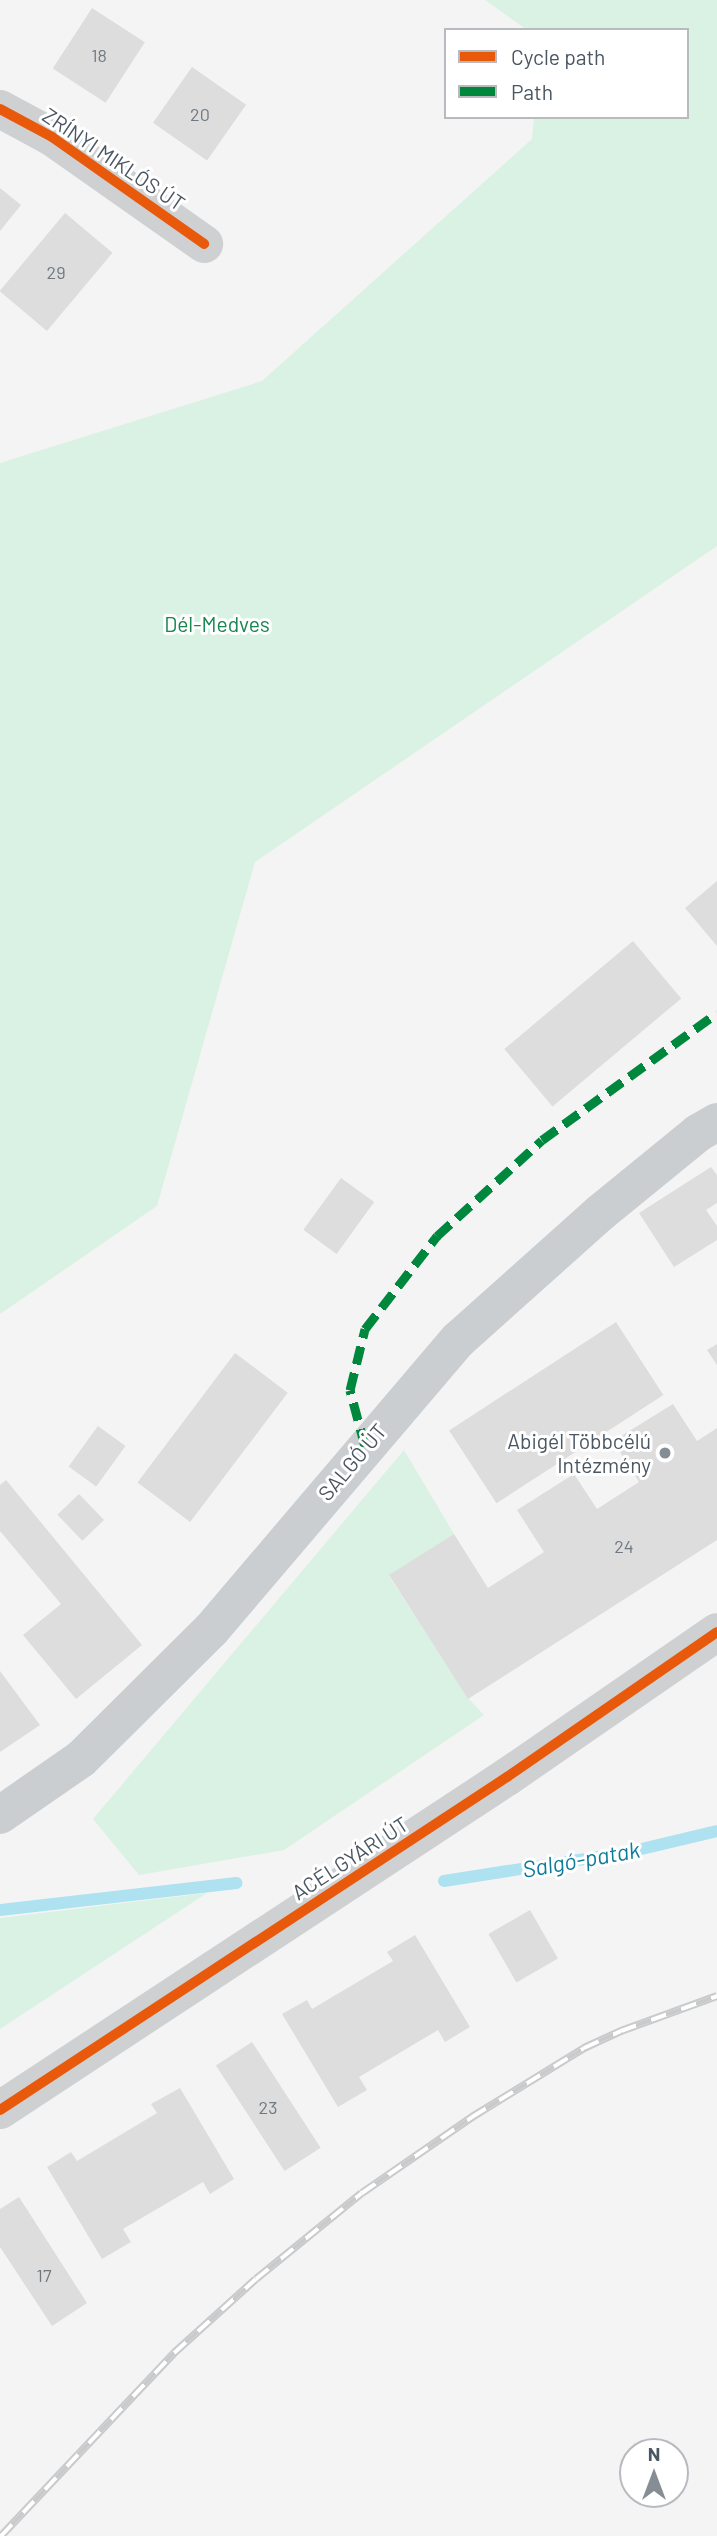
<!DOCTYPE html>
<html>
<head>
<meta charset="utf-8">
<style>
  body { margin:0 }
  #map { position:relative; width:717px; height:2536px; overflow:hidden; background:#f4f4f4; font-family:Barlow,sans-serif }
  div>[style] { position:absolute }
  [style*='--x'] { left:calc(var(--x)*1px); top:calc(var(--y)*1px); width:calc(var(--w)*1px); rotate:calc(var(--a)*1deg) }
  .green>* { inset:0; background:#d9f2e3 }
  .stream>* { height:12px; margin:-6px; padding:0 6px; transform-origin:6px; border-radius:6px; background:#aee2f0 }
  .building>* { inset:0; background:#ddddde; transform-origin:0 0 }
  .minor>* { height:38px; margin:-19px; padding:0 19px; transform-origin:19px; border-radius:19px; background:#ced0d2 }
  .major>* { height:38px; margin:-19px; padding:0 19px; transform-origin:19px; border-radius:19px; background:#caced1 }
  .rail>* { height:8px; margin-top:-4px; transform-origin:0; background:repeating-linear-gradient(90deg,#fff 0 16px,#c9cacc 0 32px); box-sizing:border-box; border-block:2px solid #c9cacc }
  .quiet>* { height:9px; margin-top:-4.5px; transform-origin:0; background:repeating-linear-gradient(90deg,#00873e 0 18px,transparent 0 27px) }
  .cycleway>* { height:10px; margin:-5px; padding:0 5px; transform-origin:5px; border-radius:5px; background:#e8590c }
  .dots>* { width:19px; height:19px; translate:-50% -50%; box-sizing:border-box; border:4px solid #fff; border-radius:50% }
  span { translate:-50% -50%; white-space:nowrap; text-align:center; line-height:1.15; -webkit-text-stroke:6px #fff; paint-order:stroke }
  .number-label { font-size:18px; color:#707881 }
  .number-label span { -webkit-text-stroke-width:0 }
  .street-label { font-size:21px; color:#4a5661 }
  .park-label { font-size:21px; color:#17864f }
  .poi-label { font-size:21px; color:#4a5661 }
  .right { translate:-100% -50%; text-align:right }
  .water-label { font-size:23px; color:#0c7c9b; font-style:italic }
  .legend { position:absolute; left:444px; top:28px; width:245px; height:91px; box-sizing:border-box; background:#fff; border:2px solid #b7bbc0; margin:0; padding:9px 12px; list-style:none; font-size:21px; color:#4a5661 }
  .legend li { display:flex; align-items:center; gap:14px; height:35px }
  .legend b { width:35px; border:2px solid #b7bbc0 }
  .north { position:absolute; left:619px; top:2438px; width:70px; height:70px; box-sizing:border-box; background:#fff; border:2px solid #b7bbc0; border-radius:50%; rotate:0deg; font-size:19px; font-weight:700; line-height:28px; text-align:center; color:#4a5661 }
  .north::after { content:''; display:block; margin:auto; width:24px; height:32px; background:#868d94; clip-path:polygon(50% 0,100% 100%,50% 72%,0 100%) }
</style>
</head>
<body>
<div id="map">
  <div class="green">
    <div style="clip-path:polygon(485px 0,717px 0,717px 546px,255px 862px,157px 1206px,0 1314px,0 463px,262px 381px,532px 139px,534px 117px,687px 117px,687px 30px,527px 30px)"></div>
    <div style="clip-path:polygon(404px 1450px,454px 1534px,389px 1576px,468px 1698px,484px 1715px,284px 1850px,139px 1875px,93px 1819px)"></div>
    <div style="clip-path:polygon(207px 1893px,0 2029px,0 1918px)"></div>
  </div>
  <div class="stream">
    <div style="--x:444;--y:1881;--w:187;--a:-8.9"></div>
    <div style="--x:629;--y:1852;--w:90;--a:-13.4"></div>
    <div style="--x:0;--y:1910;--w:238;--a:-6.5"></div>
  </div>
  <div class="building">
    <div style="left:92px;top:8px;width:63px;height:72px;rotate:33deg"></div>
    <div style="left:192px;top:67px;width:66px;height:68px;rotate:35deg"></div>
    <div style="clip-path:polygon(0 188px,21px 205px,0 231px)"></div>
    <div style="left:65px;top:213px;width:62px;height:102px;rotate:40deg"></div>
    <div style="clip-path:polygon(717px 881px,717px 946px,685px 908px)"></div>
    <div style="left:633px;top:941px;width:75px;height:168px;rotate:50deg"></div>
    <div style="clip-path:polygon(711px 1167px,717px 1175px,717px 1203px,706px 1210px,717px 1226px,717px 1240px,674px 1267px,639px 1213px)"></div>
    <div style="left:341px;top:1178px;width:41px;height:64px;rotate:36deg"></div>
    <div style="left:616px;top:1322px;width:87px;height:199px;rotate:57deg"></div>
    <div style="clip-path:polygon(717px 1344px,717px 1365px,707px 1350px)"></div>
    <div style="left:235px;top:1353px;width:66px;height:162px;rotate:37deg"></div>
    <div style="clip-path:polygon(673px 1404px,697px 1441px,717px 1428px,717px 1540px,468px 1699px,389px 1575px,454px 1534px,488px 1588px,544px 1552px,517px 1510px,574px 1474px,597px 1509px,639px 1482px,613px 1441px)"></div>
    <div style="left:98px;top:1426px;width:34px;height:50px;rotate:36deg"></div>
    <div style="clip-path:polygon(6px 1480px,142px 1645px,76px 1699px,23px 1635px,61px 1604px,0 1531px,0 1485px)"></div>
    <div style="left:79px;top:1494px;width:36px;height:30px;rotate:46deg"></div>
    <div style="clip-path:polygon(0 1671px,40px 1725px,0 1752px)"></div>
    <div style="left:530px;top:1910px;width:56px;height:48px;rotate:60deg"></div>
    <div style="clip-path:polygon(415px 1935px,470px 2027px,445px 2042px,438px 2030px,359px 2077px,367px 2090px,338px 2107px,282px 2014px,307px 2000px,312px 2009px,393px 1961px,387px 1952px)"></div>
    <div style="left:252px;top:2042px;width:126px;height:43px;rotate:57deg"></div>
    <div style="clip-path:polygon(180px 2088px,234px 2179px,210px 2194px,203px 2182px,123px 2229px,131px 2242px,102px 2259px,47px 2167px,71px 2152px,77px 2161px,157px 2113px,151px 2104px)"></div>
    <div style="clip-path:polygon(19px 2197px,87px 2303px,52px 2326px,0 2247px,0 2209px)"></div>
  </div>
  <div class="minor">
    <div style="--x:0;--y:109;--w:59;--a:28.3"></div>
    <div style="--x:52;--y:137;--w:186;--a:35.1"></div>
    <div style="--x:0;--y:2110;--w:607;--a:-33.3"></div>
    <div style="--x:507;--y:1777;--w:255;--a:-34.6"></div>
  </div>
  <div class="major">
    <div style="--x:0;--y:1815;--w:98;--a:-34.7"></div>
    <div style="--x:81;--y:1759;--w:183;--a:-44.8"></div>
    <div style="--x:211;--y:1630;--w:381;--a:-49.6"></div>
    <div style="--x:458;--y:1340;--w:191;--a:-41.8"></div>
    <div style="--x:600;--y:1213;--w:127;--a:-39.2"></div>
    <div style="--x:698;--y:1133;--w:22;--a:-30"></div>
  </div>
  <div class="rail">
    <div style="--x:1;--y:2536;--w:252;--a:-46.6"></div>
    <div style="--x:174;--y:2353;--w:110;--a:-42.1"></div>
    <div style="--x:256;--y:2279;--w:136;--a:-39.1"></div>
    <div style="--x:362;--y:2193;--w:134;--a:-34.6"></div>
    <div style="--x:472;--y:2117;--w:132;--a:-31.6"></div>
    <div style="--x:584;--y:2048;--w:41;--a:-24.7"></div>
    <div style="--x:621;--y:2031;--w:102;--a:-20"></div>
  </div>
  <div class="quiet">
    <div style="--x:365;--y:1446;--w:58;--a:-105"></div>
    <div style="--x:350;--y:1390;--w:63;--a:-76.2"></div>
    <div style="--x:365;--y:1329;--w:118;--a:-52.3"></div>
    <div style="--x:437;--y:1236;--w:142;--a:-42.4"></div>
    <div style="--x:542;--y:1140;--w:216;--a:-36"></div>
  </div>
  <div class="cycleway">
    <div style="--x:0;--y:109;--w:59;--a:28.3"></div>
    <div style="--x:52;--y:137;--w:186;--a:35.1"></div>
    <div style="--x:0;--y:2110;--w:607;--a:-33.3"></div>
    <div style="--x:507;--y:1777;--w:255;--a:-34.6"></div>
  </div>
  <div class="dots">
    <div style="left:665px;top:1453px;background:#868d94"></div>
  </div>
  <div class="number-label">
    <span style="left:99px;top:55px">18</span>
    <span style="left:200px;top:114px">20</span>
    <span style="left:56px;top:272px">29</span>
    <span style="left:624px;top:1546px">24</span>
    <span style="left:268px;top:2107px">23</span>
    <span style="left:44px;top:2275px">17</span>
  </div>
  <div class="street-label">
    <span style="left:114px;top:159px;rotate:34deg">ZRÍNYI MIKLÓS ÚT</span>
    <span style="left:352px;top:1462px;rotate:-50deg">SALGÓ ÚT</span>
    <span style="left:350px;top:1858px;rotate:-33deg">ACÉLGYÁRI ÚT</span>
  </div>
  <div class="park-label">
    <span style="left:217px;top:624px">Dél-Medves</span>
  </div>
  <div class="poi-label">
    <span class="right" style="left:651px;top:1453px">Abigél Többcélú<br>Intézmény</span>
  </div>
  <div class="water-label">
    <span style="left:581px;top:1859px;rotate:-10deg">Salgó-patak</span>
  </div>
  <ul class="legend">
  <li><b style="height:9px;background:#e8590c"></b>Cycle path</li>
  <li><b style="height:9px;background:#00873e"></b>Path</li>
  </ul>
  <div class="north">N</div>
</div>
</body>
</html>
